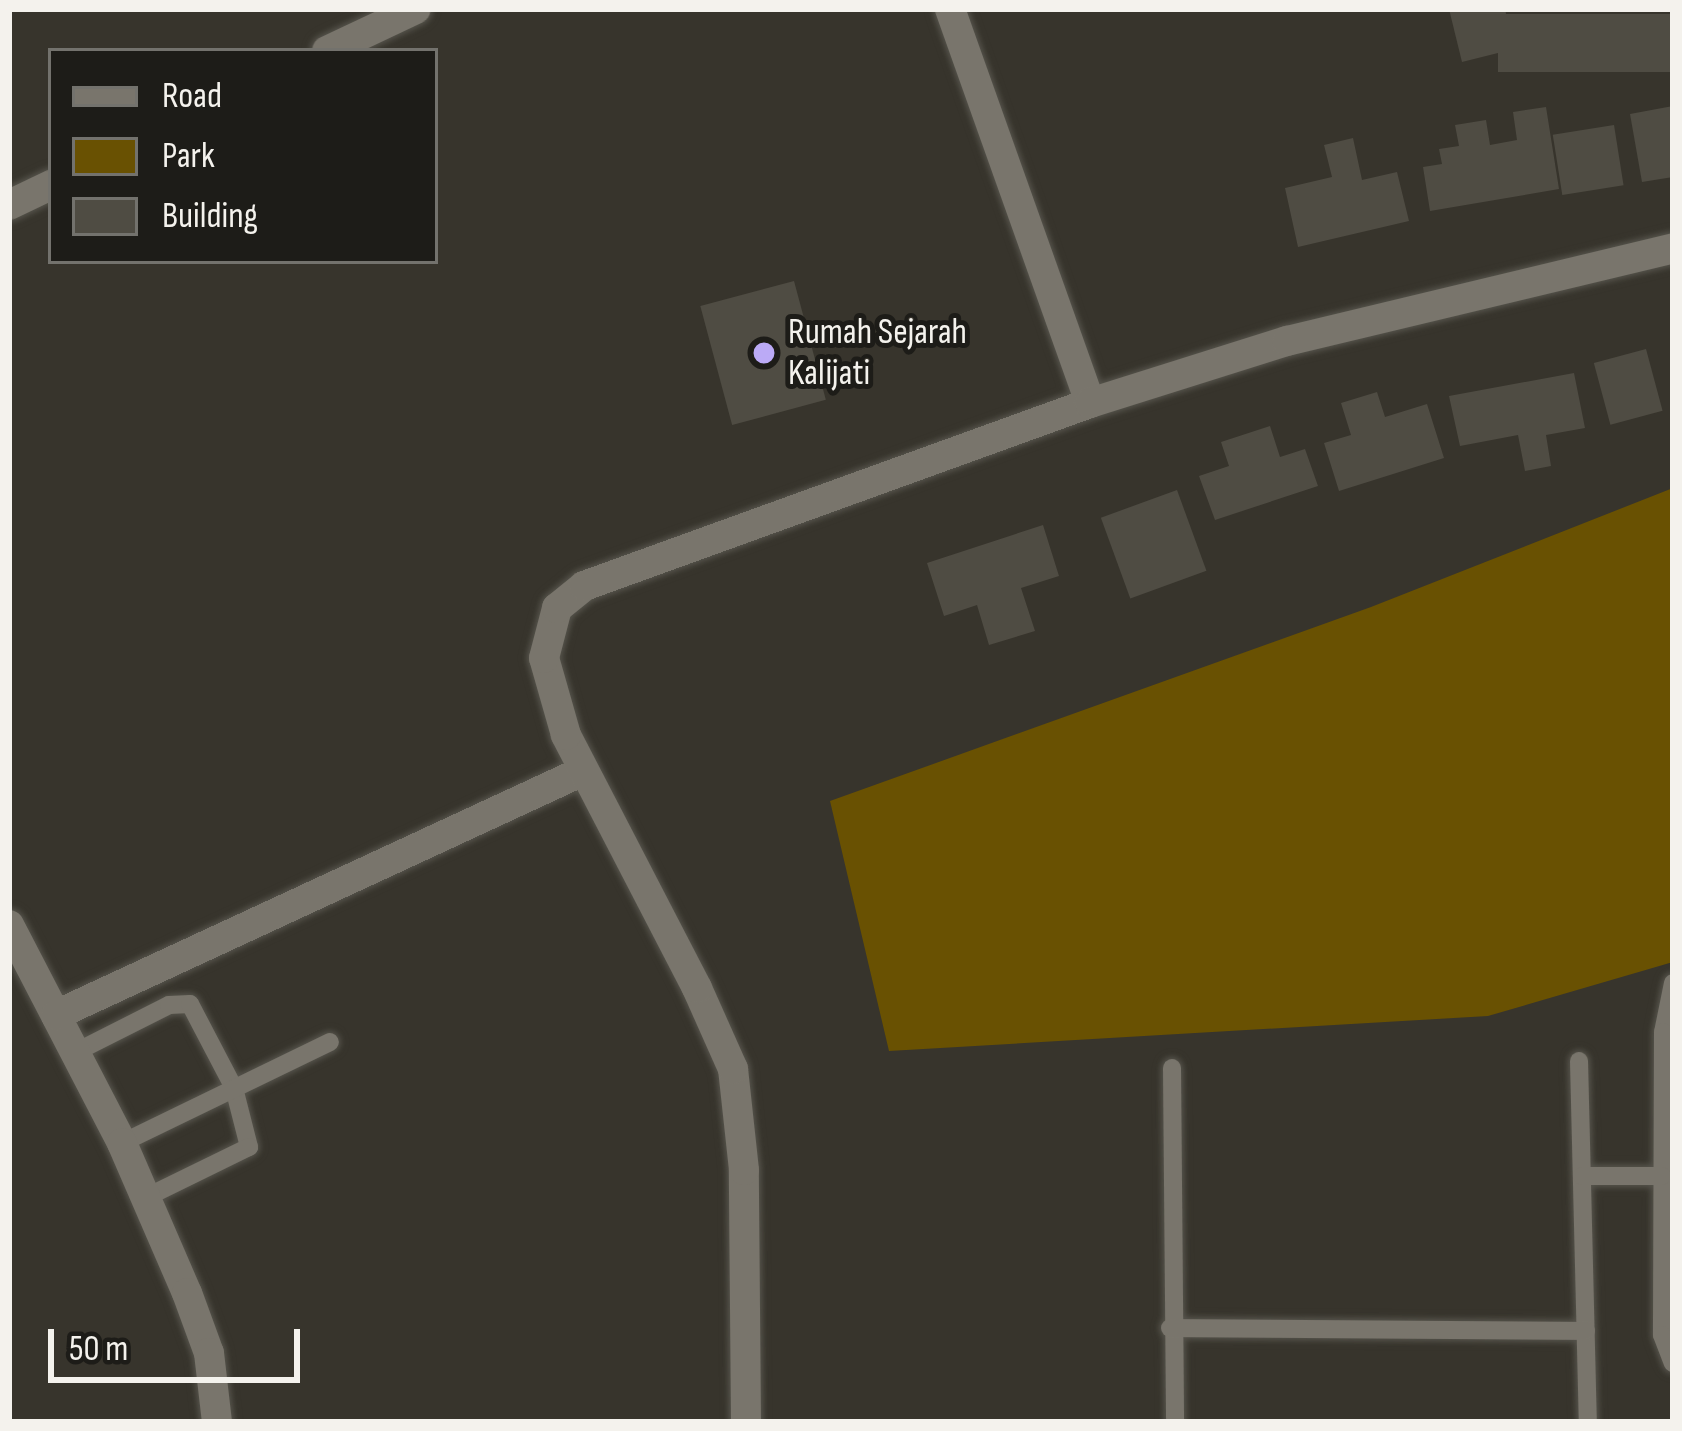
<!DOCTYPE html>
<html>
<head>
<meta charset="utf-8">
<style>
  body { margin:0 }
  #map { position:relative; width:1682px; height:1431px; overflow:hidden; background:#37342c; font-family:"Sofia Sans Condensed",sans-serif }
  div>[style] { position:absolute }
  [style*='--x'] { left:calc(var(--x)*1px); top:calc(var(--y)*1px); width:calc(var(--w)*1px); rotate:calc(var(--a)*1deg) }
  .green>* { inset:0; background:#695102 }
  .building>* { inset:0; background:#4f4c43; transform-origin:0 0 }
  .roads { filter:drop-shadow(0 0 3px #56544c) drop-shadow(0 0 3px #56544c) }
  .service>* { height:18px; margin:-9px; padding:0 9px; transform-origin:9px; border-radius:9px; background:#79756c }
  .minor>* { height:30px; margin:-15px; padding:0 15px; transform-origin:15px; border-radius:15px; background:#79756c }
  .dots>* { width:33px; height:33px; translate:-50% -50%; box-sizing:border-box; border:6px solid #1d1c18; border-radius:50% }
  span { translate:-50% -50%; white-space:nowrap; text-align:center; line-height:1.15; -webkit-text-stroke:10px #1d1c18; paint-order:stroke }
  .poi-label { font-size:36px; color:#f4f2ed }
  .left { translate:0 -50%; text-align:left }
  .frame { position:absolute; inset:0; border:12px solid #f4f2ed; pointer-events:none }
  .legend { position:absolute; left:48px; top:48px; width:390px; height:216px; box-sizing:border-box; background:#1d1c18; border:3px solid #73726d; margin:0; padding:15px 21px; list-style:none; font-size:36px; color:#f4f2ed }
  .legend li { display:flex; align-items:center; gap:24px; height:60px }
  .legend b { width:60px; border:3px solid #73726d }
  .scale { position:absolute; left:48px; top:1329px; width:252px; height:54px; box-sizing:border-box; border:6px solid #f4f2ed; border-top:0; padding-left:15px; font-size:36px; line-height:42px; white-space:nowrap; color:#f4f2ed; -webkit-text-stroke:9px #1d1c18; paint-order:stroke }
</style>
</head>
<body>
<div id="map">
  <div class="green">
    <div style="clip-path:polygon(1673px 488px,1673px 962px,1488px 1016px,889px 1051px,830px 801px,1371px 607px)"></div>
  </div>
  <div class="building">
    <div style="clip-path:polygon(1449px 9px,1505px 9px,1514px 49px,1462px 62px)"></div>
    <div style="left:1673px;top:14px;width:58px;height:175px;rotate:90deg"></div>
    <div style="clip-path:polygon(1673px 106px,1673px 177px,1642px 182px,1630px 114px)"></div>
    <div style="clip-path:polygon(1546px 107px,1559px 189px,1430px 211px,1423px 167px,1442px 164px,1439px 149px,1459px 146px,1455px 125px,1486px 120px,1490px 145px,1517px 140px,1513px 112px)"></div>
    <div style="left:1614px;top:125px;width:61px;height:62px;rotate:81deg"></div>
    <div style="clip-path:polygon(1353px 138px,1362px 180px,1397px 172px,1409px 221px,1298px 247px,1285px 188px,1332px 177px,1324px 145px)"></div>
    <div style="left:794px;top:281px;width:123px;height:97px;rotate:75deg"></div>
    <div style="left:1646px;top:349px;width:64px;height:54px;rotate:75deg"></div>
    <div style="clip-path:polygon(1574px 373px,1585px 428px,1546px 435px,1551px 466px,1525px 471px,1518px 435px,1460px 446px,1449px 396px)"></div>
    <div style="clip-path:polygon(1377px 392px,1385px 417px,1427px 404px,1444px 458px,1339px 491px,1324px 443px,1351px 435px,1341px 403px)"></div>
    <div style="clip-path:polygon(1270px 426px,1280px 457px,1305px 449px,1318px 486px,1215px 520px,1199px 476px,1229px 466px,1221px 442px)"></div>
    <div style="left:1177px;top:490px;width:86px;height:81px;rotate:70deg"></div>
    <div style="clip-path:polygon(1043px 525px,1059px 576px,1021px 588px,1035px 631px,989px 645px,977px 605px,944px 616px,927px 563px)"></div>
  </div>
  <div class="roads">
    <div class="service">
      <div style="--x:1673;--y:983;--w:50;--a:101.5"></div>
      <div style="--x:1663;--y:1032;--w:303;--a:90.2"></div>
      <div style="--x:1662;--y:1335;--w:30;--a:69"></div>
      <div style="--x:76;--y:1052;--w:104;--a:-26.8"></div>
      <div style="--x:169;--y:1005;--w:21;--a:-3"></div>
      <div style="--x:190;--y:1004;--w:95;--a:62.4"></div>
      <div style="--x:234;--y:1088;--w:61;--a:75.7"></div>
      <div style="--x:249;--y:1147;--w:118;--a:153.9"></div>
      <div style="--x:1579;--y:1061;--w:361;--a:88.6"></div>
      <div style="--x:1172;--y:1068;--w:354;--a:89.5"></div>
      <div style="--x:122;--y:1143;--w:231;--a:-25.9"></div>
      <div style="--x:1582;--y:1176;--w:80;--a:0"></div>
      <div style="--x:1170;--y:1328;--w:416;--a:0.4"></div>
    </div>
    <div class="minor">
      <div style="--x:950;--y:9;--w:418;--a:70.4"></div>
      <div style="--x:327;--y:51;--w:98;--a:-25.3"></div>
      <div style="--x:9;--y:205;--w:47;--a:-25.5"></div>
      <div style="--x:9;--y:925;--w:246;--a:62.6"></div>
      <div style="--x:122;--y:1143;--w:163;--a:66.6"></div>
      <div style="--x:187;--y:1293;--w:64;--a:69.9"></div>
      <div style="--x:209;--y:1353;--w:69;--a:83.4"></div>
      <div style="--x:56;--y:1015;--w:581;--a:-24.84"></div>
      <div style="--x:746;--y:1422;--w:252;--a:-90.5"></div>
      <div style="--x:744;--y:1170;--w:102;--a:-96.2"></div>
      <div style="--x:733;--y:1069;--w:89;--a:-114"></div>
      <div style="--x:697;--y:988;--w:285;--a:-117.4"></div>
      <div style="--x:566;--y:735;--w:80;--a:-105.9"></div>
      <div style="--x:544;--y:658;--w:52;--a:-75.4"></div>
      <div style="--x:557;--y:608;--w:35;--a:-39"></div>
      <div style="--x:584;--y:586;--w:538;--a:-19.88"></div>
      <div style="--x:1090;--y:403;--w:207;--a:-17.5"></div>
      <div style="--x:1287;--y:341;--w:397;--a:-13.5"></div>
    </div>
  </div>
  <div class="dots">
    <div style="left:764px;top:353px;background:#bbaaf6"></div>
  </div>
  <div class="poi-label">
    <span class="left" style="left:788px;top:353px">Rumah Sejarah<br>Kalijati</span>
  </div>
  <div class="frame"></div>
  <ul class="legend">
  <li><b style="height:15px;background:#79756c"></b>Road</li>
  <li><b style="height:33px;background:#695102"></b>Park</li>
  <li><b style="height:33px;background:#4f4c43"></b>Building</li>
  </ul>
  <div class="scale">50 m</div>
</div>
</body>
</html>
